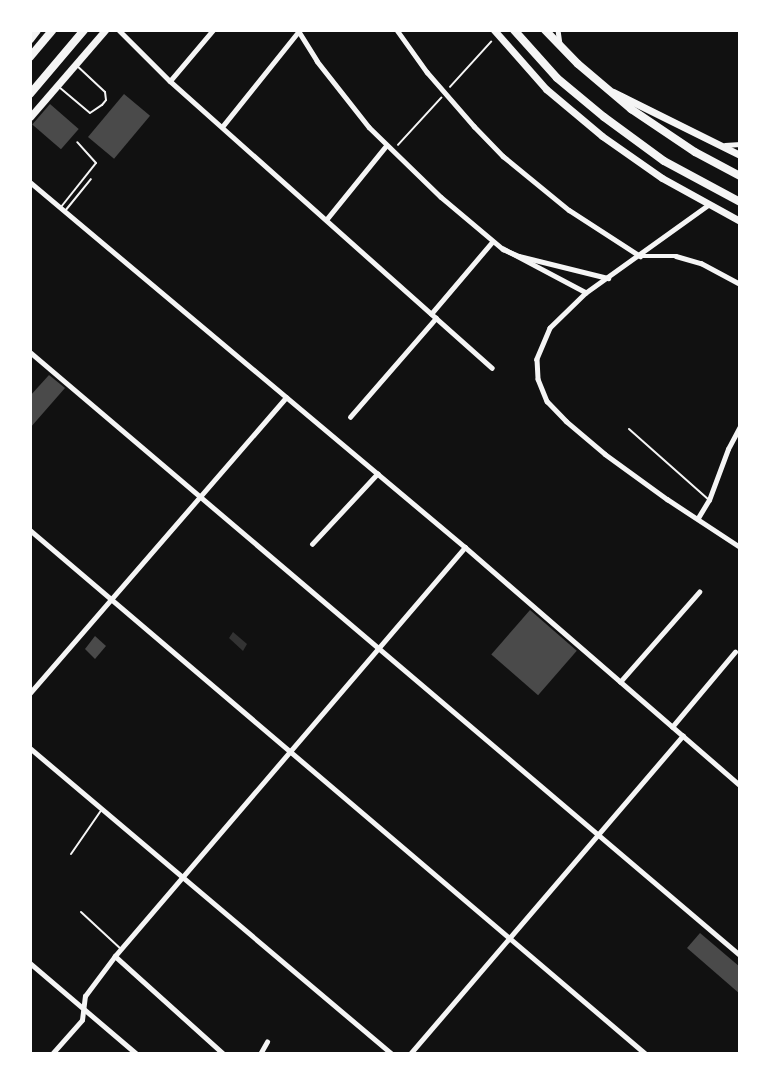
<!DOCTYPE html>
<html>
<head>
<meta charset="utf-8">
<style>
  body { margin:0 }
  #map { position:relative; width:770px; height:1084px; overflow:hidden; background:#111; font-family:"Playfair Display",serif }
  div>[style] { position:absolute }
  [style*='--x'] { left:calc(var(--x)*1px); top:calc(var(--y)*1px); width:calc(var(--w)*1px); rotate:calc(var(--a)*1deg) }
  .water>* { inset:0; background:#333 }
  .building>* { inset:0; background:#4a4a4a; transform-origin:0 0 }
  .path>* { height:1.5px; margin:-0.75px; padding:0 0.75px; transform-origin:0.75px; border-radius:0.75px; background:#f5f5f5 }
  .service>* { height:2px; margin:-1px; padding:0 1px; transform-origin:1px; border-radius:1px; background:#f5f5f5 }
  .minor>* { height:4.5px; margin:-2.25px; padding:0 2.25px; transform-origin:2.25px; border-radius:2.25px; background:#f5f5f5 }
  .secondary>* { height:7px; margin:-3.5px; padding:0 3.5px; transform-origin:3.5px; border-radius:3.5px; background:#f5f5f5 }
  .primary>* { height:8px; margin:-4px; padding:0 4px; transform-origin:4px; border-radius:4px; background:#f5f5f5 }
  span { translate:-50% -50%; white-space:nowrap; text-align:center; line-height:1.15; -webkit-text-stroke:5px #fff; paint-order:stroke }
  .frame { position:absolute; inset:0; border:32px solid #fff; pointer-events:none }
</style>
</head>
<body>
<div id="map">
  <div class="water">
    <div style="clip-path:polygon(233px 632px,247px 644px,243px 651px,229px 638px)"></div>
  </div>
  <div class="building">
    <div style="left:124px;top:94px;width:34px;height:56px;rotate:40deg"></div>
    <div style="left:50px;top:104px;width:38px;height:27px;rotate:41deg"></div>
    <div style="clip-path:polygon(49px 375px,65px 388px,30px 428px,30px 396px)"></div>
    <div style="left:530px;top:610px;width:62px;height:59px;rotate:41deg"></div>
    <div style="clip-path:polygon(95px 636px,106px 646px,95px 659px,85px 649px)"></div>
    <div style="clip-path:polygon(700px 933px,740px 967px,740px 994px,687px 948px)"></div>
  </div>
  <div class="path">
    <div style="--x:450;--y:87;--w:61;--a:-47.7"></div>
    <div style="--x:398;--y:145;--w:64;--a:-47.5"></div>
  </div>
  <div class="service">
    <div style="--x:59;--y:87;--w:40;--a:40"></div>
    <div style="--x:90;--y:113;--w:14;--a:-34"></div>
    <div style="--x:102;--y:105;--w:6;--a:-51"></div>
    <div style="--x:106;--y:100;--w:8;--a:-97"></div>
    <div style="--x:105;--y:92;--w:38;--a:-137"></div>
    <div style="--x:61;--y:207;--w:56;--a:-51.5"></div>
    <div style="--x:96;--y:163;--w:28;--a:-132"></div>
    <div style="--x:65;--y:211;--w:41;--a:-50.9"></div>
    <div style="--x:629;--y:429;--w:107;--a:41.6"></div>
    <div style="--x:71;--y:854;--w:55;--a:-55.4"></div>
    <div style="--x:81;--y:912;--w:54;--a:42.8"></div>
  </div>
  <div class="minor">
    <div style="--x:119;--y:30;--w:72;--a:45"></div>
    <div style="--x:170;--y:81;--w:431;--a:41.7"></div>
    <div style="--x:298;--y:30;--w:36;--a:58"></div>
    <div style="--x:317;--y:61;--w:84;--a:51.8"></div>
    <div style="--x:369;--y:127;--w:100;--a:44.2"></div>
    <div style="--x:441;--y:197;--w:81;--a:40"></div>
    <div style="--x:397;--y:30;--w:52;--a:54.5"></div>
    <div style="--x:427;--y:72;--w:72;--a:49"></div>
    <div style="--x:474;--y:126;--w:42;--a:46"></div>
    <div style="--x:503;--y:156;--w:85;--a:39.3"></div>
    <div style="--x:569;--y:210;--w:85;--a:32.9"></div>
    <div style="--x:640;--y:256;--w:36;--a:0"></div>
    <div style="--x:676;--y:256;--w:26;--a:16"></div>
    <div style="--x:701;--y:263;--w:44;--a:28.3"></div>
    <div style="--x:558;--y:30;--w:14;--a:82"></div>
    <div style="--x:170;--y:81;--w:67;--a:-49.9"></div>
    <div style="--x:222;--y:127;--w:123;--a:-51.3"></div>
    <div style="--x:725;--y:145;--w:15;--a:-4"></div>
    <div style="--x:30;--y:182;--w:568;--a:40"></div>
    <div style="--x:465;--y:547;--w:364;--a:40.9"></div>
    <div style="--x:709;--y:205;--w:151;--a:144.4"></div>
    <div style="--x:586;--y:293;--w:50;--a:135.8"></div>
    <div style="--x:550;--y:328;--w:34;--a:113"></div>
    <div style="--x:537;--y:359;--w:20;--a:87"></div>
    <div style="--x:538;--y:379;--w:24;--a:68"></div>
    <div style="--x:547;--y:401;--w:28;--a:46"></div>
    <div style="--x:566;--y:421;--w:51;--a:40.2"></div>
    <div style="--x:605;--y:454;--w:77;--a:36"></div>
    <div style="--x:667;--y:499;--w:87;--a:33.3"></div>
    <div style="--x:326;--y:220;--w:95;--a:-51"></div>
    <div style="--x:586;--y:293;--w:94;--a:-152.1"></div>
    <div style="--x:503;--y:249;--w:17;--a:24"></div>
    <div style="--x:519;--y:256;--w:92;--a:13.9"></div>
    <div style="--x:431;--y:314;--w:94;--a:-49.7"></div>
    <div style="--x:30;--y:352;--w:932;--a:40.34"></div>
    <div style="--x:350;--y:417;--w:131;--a:-49"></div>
    <div style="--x:698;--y:518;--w:21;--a:-59"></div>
    <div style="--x:709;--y:500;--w:54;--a:-69.6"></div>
    <div style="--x:728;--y:449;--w:26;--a:-62"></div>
    <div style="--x:30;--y:530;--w:809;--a:40.39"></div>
    <div style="--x:312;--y:544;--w:96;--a:-47.1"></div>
    <div style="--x:620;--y:682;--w:120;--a:-48.7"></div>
    <div style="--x:30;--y:693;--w:391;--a:-49.1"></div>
    <div style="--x:672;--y:727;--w:98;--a:-50"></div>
    <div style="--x:30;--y:748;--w:474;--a:40.2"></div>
    <div style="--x:115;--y:956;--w:147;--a:42"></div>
    <div style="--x:30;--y:963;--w:140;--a:40.4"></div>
    <div style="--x:52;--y:1054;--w:45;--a:-48.6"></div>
    <div style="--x:82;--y:1020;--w:24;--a:-83"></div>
    <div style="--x:85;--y:996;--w:50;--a:-53.1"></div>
    <div style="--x:115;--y:956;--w:538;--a:-49.44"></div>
    <div style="--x:260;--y:1054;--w:14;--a:-60"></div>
    <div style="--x:410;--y:1054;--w:419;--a:-49.4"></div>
  </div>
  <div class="secondary">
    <div style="--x:494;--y:30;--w:79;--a:48.6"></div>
    <div style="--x:546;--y:89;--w:73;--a:40"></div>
    <div style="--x:602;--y:136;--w:73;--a:35"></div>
    <div style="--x:662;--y:178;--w:89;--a:28.9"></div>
    <div style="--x:30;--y:39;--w:11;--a:-52"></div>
    <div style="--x:613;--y:92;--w:142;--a:26.4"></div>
    <div style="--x:30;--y:117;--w:115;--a:-49.2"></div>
  </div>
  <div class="primary">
    <div style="--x:514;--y:30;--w:64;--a:48.1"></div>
    <div style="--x:557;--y:78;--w:61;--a:39.7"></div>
    <div style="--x:604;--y:117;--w:74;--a:36.3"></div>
    <div style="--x:664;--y:161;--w:86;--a:28.3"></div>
    <div style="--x:545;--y:30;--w:47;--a:45.9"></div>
    <div style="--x:578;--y:64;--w:70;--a:40.3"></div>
    <div style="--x:631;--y:109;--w:77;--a:33.9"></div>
    <div style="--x:695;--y:152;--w:51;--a:28.1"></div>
    <div style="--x:30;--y:57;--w:35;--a:-50"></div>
    <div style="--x:30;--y:94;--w:84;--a:-49.8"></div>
  </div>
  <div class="frame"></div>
</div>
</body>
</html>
